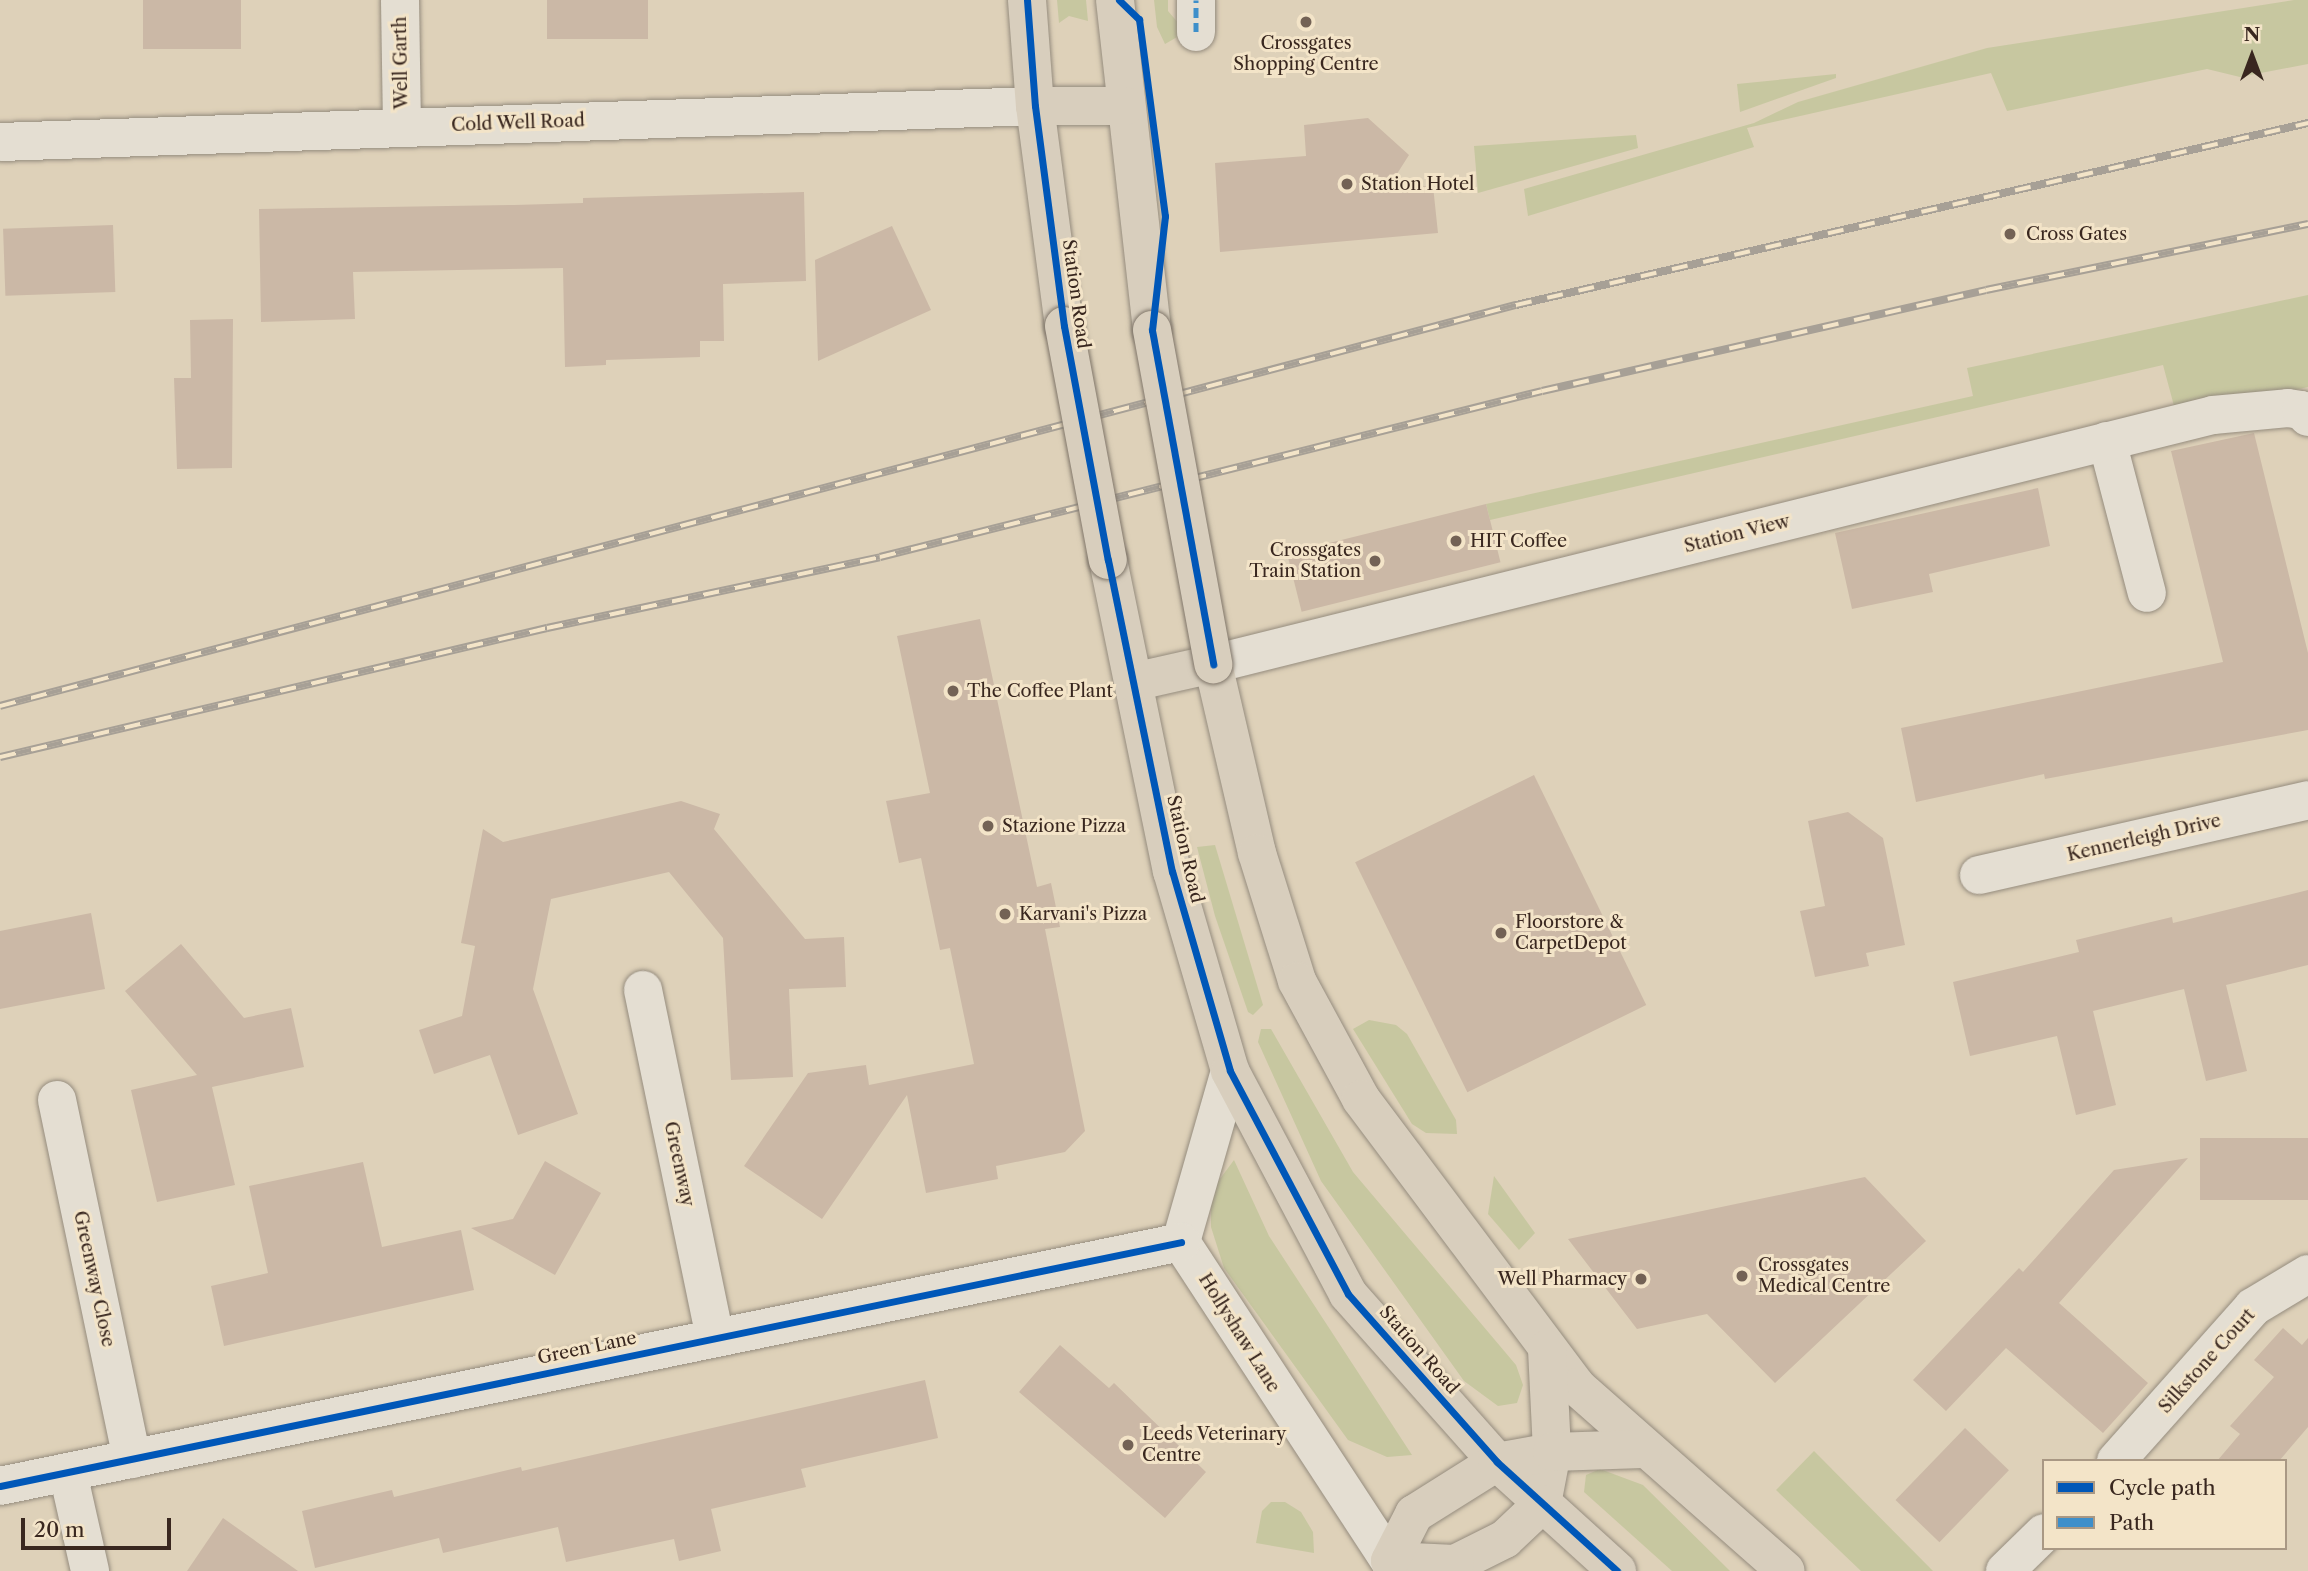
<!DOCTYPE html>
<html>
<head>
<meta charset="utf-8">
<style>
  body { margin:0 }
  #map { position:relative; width:2308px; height:1571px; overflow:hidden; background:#ded1b9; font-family:"Libre Caslon Text",serif }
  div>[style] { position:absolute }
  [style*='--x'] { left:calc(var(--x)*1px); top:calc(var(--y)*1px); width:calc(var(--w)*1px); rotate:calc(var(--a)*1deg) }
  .green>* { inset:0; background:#c7c7a0 }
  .building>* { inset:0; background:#cbb8a6; transform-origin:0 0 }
  .roads { filter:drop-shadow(0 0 2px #958c7e) drop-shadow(0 0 2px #958c7e) }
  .minor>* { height:38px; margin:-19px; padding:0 19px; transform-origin:19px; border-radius:19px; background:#e4ded2 }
  .major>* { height:38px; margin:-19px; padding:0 19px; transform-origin:19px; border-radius:19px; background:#d8cebd }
  .rail>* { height:8px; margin-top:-4px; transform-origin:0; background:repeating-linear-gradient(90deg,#f3e4c8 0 16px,#a7a096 0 32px); box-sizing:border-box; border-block:2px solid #a7a096 }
  .bridges { filter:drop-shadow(0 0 2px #7f7569) drop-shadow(0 0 2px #7f7569) }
  .major-bridge>* { height:38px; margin:-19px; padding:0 19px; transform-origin:19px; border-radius:19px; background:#d8cebd }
  .quiet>* { height:5px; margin-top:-2.5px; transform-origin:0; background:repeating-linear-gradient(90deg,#3e8fca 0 10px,transparent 0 15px) }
  .cycleway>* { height:7px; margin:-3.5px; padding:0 3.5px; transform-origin:3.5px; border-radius:3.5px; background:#0057b8 }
  .dots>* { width:19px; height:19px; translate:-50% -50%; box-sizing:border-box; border:4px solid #f3e4c8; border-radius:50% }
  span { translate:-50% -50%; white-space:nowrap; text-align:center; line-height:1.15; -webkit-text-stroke:6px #f3e4c8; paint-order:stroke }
  .poi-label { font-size:18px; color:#39271f }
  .left { translate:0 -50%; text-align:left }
  .right { translate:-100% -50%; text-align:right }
  .street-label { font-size:18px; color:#39271f }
  .legend { position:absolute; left:2042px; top:1459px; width:245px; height:91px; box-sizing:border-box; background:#f3e4c8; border:2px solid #a99884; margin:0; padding:9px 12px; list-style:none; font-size:21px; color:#39271f }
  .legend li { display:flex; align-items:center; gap:14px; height:35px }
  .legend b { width:35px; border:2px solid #a99884 }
  .north { position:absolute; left:2217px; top:21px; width:70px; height:70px; -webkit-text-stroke:5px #f3e4c8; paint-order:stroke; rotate:0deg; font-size:19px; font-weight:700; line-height:28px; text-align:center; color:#39271f }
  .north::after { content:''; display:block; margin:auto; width:24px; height:32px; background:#39271f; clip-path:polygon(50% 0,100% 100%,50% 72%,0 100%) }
  .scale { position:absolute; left:21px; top:1518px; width:150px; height:32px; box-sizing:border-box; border:4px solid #39271f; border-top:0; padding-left:9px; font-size:21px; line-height:24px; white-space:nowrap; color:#39271f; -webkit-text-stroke:5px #f3e4c8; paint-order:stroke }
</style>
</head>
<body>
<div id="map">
  <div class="green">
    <div style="clip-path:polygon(1057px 0,1086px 0,1088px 21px,1069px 16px,1059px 23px)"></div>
    <div style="clip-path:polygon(1154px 0,1168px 0,1168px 11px,1186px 32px,1165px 44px,1157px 27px)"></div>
    <div style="clip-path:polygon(2294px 0,2308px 0,2308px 64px,2240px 77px,2207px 69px,2007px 111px,1991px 73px,1747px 128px,1754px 147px,1528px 216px,1524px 189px,1754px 123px,1798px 102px,1987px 48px)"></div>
    <div style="clip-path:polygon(1836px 74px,1836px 78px,1740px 112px,1737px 84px)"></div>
    <div style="clip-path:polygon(1636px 135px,1638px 148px,1478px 193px,1474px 146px)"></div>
    <div style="clip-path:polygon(2308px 295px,2308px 387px,2177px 417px,2163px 365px,1490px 520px,1486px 504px,1973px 396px,1967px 368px)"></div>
    <div style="clip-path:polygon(1215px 845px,1263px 1005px,1253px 1015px,1248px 1012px,1215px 916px,1197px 847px)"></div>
    <div style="clip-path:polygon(1369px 1020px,1396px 1025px,1407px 1034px,1456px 1120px,1457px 1134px,1426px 1133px,1412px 1124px,1353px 1029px)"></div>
    <div style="clip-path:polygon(1261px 1029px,1271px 1029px,1353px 1172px,1516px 1365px,1523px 1385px,1517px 1403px,1498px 1406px,1464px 1381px,1321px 1181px,1258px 1042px)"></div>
    <div style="clip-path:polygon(1234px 1160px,1269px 1236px,1412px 1455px,1387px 1457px,1348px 1440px,1224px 1268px,1211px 1227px,1211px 1191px)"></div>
    <div style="clip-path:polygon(1494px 1176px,1535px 1233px,1519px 1250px,1488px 1214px)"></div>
    <div style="clip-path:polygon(1814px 1451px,1933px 1571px,1861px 1571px,1776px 1490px)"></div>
    <div style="clip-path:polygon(1600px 1469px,1643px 1485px,1730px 1571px,1672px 1571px,1584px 1492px,1586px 1475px)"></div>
    <div style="clip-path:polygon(1271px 1502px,1285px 1502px,1301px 1512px,1313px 1532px,1314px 1553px,1256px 1543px,1262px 1511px)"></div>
  </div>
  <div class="building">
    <div style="left:143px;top:0;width:98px;height:49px"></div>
    <div style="left:547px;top:0;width:101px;height:39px"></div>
    <div style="clip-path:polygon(1368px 118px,1409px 155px,1388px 188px,1433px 186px,1438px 233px,1220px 252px,1215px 163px,1306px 156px,1304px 125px)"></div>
    <div style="clip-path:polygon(804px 192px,806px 281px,723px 284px,724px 341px,700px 341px,700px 357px,606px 360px,606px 365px,565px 367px,563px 268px,353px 272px,355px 319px,261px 322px,259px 209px,514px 205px,583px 203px,583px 198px)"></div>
    <div style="left:113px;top:225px;width:67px;height:110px;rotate:88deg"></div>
    <div style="clip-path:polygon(892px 226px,931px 310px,818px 361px,815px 260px)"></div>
    <div style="clip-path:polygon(233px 319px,232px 468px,177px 469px,174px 378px,191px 378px,190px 320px)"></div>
    <div style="clip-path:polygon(2254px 433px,2308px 653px,2308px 730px,2045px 779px,2044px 774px,1916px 802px,1901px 728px,2223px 662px,2171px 451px)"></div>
    <div style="clip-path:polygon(2038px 488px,2050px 546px,1929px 574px,1933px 592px,1852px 609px,1835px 533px)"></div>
    <div style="left:1486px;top:504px;width:60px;height:205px;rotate:76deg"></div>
    <div style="clip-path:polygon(980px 619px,1037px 887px,1051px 883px,1060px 927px,1045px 929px,1085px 1131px,1065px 1152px,996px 1166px,998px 1179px,926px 1193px,907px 1095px,822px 1219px,744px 1166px,808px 1073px,866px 1065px,869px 1085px,974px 1064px,950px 948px,940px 950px,921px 858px,899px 863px,886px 801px,930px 793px,897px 636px)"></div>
    <div style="left:1534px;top:775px;width:256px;height:199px;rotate:64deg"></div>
    <div style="clip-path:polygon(681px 801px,720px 814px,714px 829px,805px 939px,844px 937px,846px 987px,789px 989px,793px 1077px,731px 1080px,723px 938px,669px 872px,551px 899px,533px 989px,578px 1114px,518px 1135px,490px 1055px,434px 1074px,419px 1030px,462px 1016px,475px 946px,461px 943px,483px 829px,503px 842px)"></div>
    <div style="clip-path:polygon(1848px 812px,1883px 838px,1905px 945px,1866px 953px,1869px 966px,1815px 977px,1800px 911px,1825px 906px,1808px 821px)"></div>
    <div style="clip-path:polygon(2308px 890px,2308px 965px,2226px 985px,2247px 1071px,2206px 1081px,2184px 989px,2093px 1011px,2116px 1105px,2076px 1115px,2057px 1036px,1970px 1056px,1953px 982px,2079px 952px,2076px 940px,2172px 917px,2173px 923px)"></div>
    <div style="clip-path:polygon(91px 913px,105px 989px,0 1009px,0 931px)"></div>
    <div style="clip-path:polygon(181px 944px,244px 1018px,291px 1008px,304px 1067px,212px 1087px,235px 1185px,157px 1202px,131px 1090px,197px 1075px,125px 991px)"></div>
    <div style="left:2308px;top:1138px;width:62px;height:108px;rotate:90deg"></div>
    <div style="clip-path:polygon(2188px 1158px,2059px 1303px,2148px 1383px,2103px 1433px,2006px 1348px,1946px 1411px,1913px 1380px,2019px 1268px,2023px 1272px,2114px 1170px)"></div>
    <div style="clip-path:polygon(545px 1161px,601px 1193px,555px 1275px,471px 1228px,513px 1219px)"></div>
    <div style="clip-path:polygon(363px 1162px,382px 1247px,461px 1230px,474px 1290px,224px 1346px,211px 1286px,268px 1273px,249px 1186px)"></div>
    <div style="clip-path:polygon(1865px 1177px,1926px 1241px,1775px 1383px,1707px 1314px,1637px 1329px,1568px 1239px)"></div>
    <div style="clip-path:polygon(2283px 1328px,2302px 1345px,2308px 1338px,2308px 1427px,2279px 1461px,2217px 1461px,2240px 1434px,2230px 1426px,2274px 1377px,2254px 1360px)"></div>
    <div style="clip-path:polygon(1060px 1345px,1109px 1388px,1114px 1383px,1206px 1472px,1165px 1518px,1019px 1392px)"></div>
    <div style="clip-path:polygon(925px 1380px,938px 1438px,801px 1469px,806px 1487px,711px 1509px,721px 1551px,679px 1561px,674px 1539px,566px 1562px,558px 1527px,443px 1553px,439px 1538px,315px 1568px,302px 1511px,392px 1490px,394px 1497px,521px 1467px,522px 1471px)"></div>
    <div style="left:1965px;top:1428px;width:61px;height:100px;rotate:44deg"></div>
    <div style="clip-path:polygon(223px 1518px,298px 1571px,187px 1571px)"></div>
  </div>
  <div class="roads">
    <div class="minor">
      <div style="--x:400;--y:0;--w:126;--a:89.1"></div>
      <div style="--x:1196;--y:32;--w:32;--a:-90"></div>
      <div style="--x:0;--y:142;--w:1036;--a:-1.99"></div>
      <div style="--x:2107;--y:441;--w:157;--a:75.3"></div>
      <div style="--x:1213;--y:664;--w:1031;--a:-13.98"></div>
      <div style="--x:2213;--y:415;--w:75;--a:-5.3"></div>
      <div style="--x:2288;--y:408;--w:13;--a:9"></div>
      <div style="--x:2301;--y:410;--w:10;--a:45"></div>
      <div style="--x:1979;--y:875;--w:337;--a:-12.8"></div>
      <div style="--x:643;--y:990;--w:355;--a:78.3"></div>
      <div style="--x:1230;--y:1071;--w:178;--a:106"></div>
      <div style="--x:1181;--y:1242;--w:393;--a:56.8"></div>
      <div style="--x:57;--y:1100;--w:367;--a:78.2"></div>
      <div style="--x:2116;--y:1461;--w:206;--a:-48.3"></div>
      <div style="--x:2253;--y:1307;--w:64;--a:-31"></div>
      <div style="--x:68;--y:1473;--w:100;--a:77.3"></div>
      <div style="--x:0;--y:1486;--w:1206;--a:-11.67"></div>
      <div style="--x:2005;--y:1571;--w:54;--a:-44.3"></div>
    </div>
    <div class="major">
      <div style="--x:1027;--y:0;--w:106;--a:85.7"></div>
      <div style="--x:1035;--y:106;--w:222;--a:82.5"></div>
      <div style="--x:1115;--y:0;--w:332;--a:83.6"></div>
      <div style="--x:1035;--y:106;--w:90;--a:0"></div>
      <div style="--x:1108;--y:560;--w:318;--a:78.4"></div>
      <div style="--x:1172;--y:871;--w:208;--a:73.8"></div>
      <div style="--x:1230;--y:1071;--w:252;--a:62.1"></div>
      <div style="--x:1348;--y:1294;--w:225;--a:48.4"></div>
      <div style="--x:1497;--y:1462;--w:162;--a:42.2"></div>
      <div style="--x:1133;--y:682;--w:82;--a:-12.7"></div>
      <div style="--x:1213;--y:664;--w:194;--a:76.9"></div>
      <div style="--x:1257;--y:853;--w:134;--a:72.6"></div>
      <div style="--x:1297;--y:981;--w:134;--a:61.5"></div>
      <div style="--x:1361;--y:1099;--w:360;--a:53.1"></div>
      <div style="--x:1577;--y:1387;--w:278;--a:41.4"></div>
      <div style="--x:1547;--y:1349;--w:103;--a:87.2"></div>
      <div style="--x:1552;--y:1452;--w:53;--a:100.9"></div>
      <div style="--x:1542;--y:1504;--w:51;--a:136.6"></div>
      <div style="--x:1505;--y:1539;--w:56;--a:153.4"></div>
      <div style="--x:1455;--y:1564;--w:65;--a:-177.4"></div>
      <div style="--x:1390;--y:1561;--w:53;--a:-62.9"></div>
      <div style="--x:1414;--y:1514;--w:98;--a:-32.1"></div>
      <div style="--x:1497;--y:1462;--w:56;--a:-10.3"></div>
      <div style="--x:1552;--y:1452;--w:91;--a:-1.9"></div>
    </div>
  </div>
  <div class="rail">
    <div style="--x:0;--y:706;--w:1568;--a:-14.82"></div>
    <div style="--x:1516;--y:305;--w:813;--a:-12.94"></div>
    <div style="--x:0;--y:757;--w:562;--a:-13.27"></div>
    <div style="--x:547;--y:628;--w:340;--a:-12"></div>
    <div style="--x:880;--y:557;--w:682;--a:-14.08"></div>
    <div style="--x:1542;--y:391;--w:455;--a:-12.8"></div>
    <div style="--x:1986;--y:290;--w:329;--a:-11.6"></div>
  </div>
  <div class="bridges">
    <div class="major-bridge">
      <div style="--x:1064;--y:326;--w:238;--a:79.4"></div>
      <div style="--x:1152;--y:330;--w:340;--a:79.6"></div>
    </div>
  </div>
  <div class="quiet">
    <div style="--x:1196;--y:32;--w:32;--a:-90"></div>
  </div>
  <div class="cycleway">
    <div style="--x:1027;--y:0;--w:106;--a:85.7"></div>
    <div style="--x:1035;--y:106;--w:222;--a:82.5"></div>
    <div style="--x:1064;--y:326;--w:238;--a:79.4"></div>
    <div style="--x:1108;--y:560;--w:318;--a:78.4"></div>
    <div style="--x:1172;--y:871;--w:208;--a:73.8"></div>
    <div style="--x:1230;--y:1071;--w:252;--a:62.1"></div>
    <div style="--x:1348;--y:1294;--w:225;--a:48.4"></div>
    <div style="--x:1497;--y:1462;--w:162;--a:42.2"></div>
    <div style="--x:1119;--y:0;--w:28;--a:44"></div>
    <div style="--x:1139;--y:19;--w:199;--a:82.5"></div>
    <div style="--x:1165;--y:216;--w:115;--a:96.5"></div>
    <div style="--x:1152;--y:330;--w:340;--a:79.6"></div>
    <div style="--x:0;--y:1486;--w:1206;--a:-11.67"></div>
  </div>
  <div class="dots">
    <div style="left:1306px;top:22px;background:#736255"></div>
    <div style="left:1347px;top:184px;background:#736255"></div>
    <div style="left:2010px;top:234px;background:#736255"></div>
    <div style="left:1456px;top:541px;background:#736255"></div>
    <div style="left:1375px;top:561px;background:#736255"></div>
    <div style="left:953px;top:691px;background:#736255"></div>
    <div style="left:988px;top:826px;background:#736255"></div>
    <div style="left:1005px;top:914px;background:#736255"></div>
    <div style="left:1501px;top:933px;background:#736255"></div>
    <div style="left:1742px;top:1276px;background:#736255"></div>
    <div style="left:1641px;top:1279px;background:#736255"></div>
    <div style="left:1128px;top:1445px;background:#736255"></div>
  </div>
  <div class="poi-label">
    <span style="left:1306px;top:54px">Crossgates<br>Shopping Centre</span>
    <span class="left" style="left:1361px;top:184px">Station Hotel</span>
    <span class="left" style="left:2026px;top:234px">Cross Gates</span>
    <span class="left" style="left:1470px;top:541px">HIT Coffee</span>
    <span class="right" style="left:1361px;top:561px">Crossgates<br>Train Station</span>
    <span class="left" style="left:967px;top:691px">The Coffee Plant</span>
    <span class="left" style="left:1002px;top:826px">Stazione Pizza</span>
    <span class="left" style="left:1019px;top:914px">Karvani's Pizza</span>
    <span class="left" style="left:1515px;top:933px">Floorstore &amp;<br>CarpetDepot</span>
    <span class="left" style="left:1758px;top:1276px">Crossgates<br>Medical Centre</span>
    <span class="right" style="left:1627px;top:1279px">Well Pharmacy</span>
    <span class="left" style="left:1142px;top:1445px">Leeds Veterinary<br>Centre</span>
  </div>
  <div class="street-label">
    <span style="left:401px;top:63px;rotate:-91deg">Well Garth</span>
    <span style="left:518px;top:123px;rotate:-2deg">Cold Well Road</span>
    <span style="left:1076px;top:294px;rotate:82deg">Station Road</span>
    <span style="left:1737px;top:534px;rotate:-14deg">Station View</span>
    <span style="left:2144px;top:838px;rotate:-13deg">Kennerleigh Drive</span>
    <span style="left:1185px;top:849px;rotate:77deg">Station Road</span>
    <span style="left:679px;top:1164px;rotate:78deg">Greenway</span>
    <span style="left:94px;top:1279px;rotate:78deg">Greenway Close</span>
    <span style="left:1239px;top:1333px;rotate:58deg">Hollyshaw Lane</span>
    <span style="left:587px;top:1348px;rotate:-12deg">Green Lane</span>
    <span style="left:1419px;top:1350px;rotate:49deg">Station Road</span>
    <span style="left:2207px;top:1361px;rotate:-48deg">Silkstone Court</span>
  </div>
  <ul class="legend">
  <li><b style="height:9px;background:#0057b8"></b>Cycle path</li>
  <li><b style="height:9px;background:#3e8fca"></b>Path</li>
  </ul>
  <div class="north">N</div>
  <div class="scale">20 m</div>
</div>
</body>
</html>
